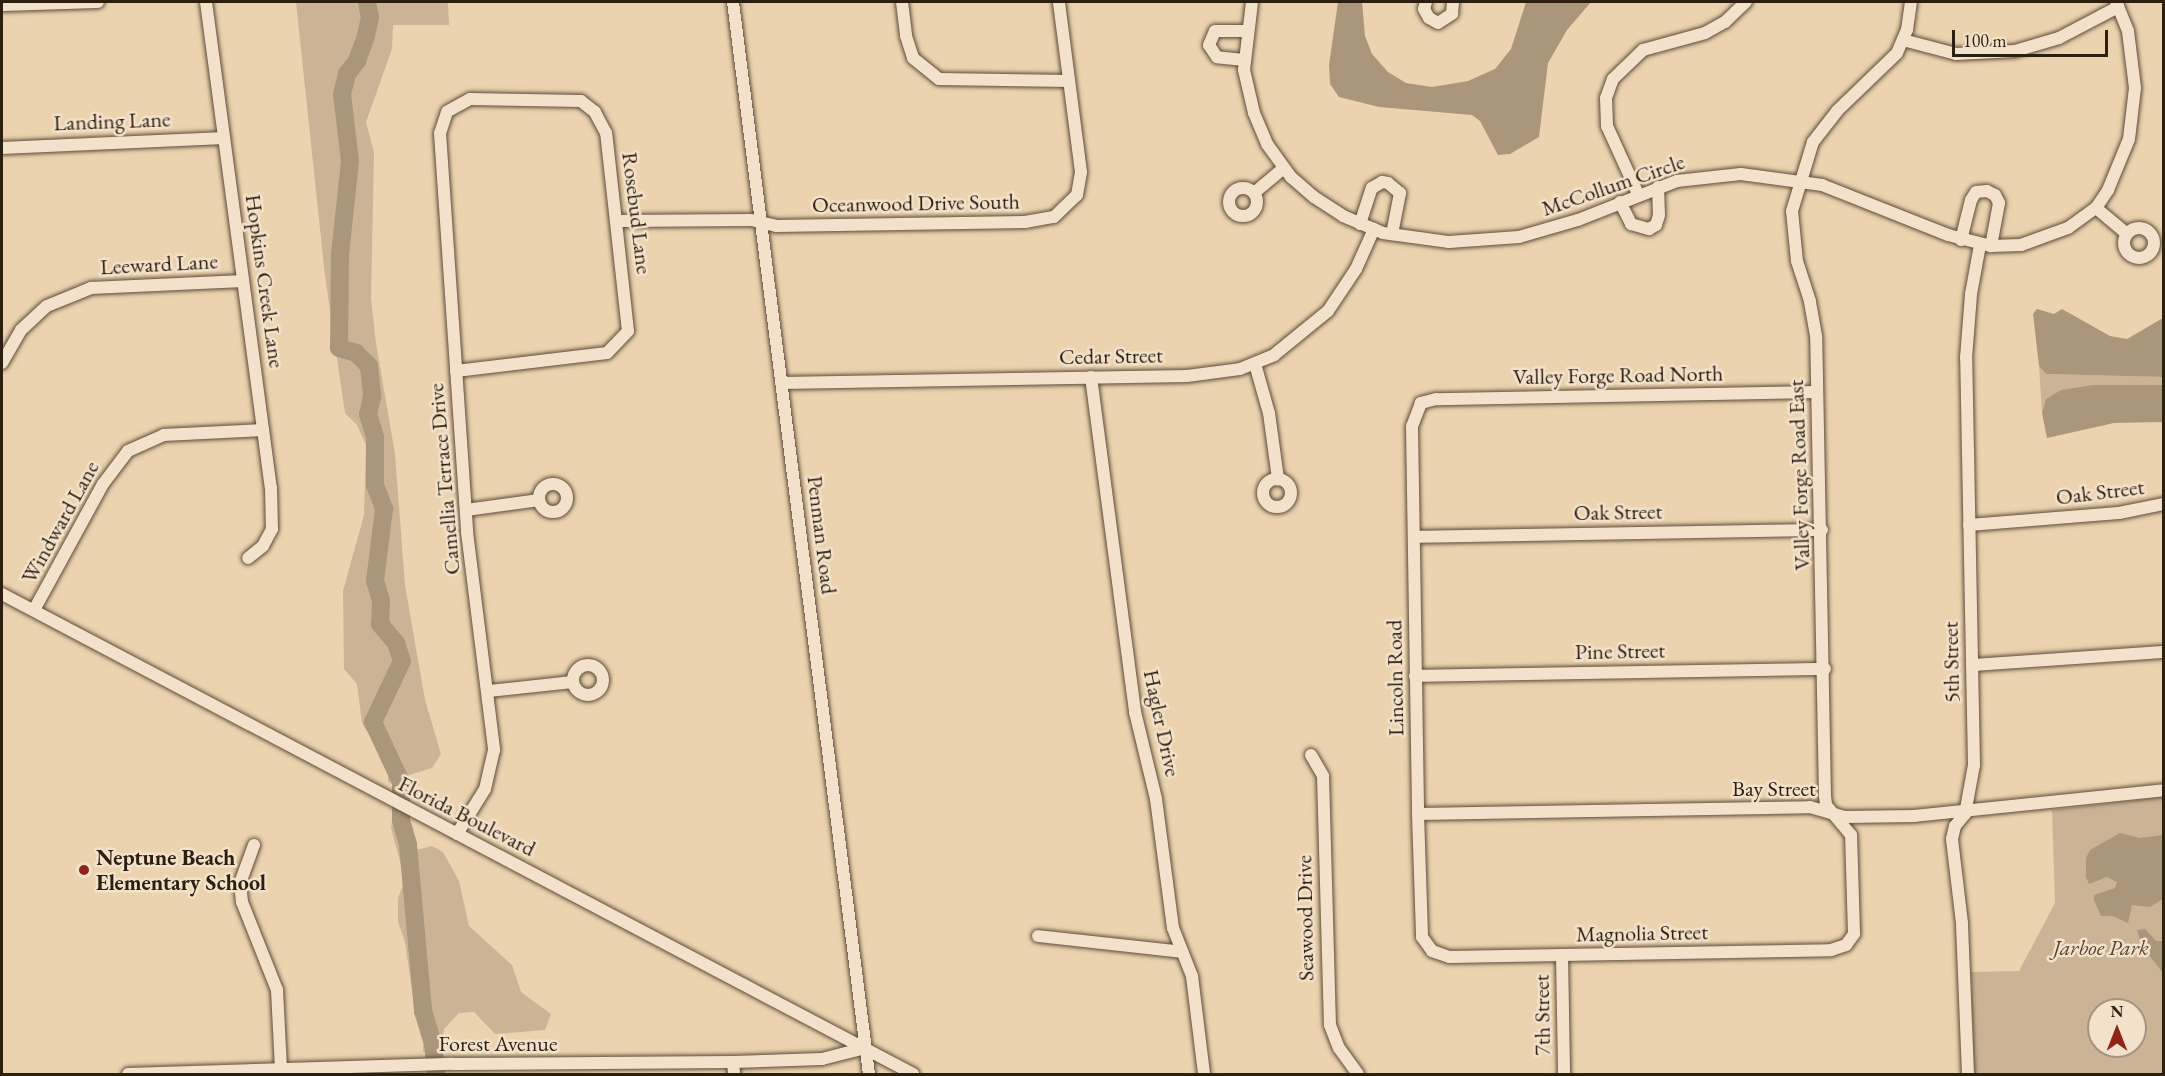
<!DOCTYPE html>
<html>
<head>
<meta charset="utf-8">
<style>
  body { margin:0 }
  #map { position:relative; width:2165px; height:1076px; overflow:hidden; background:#ebd3b0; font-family:"EB Garamond",serif }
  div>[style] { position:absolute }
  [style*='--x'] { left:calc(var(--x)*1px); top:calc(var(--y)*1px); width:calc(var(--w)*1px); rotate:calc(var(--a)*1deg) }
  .green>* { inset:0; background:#cbb495 }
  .water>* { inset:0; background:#aa967a }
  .river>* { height:18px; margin:-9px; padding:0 9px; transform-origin:9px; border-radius:9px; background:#aa967a }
  .roads { filter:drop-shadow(0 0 2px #5c4c38) drop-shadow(0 0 2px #5c4c38) }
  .minor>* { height:12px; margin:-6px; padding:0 6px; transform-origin:6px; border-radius:6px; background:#f2e2cc }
  .minor>.ring { margin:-6px; padding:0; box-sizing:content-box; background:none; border:12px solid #f2e2cc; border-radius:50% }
  .dots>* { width:16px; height:16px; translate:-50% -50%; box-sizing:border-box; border:3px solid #f2e2cc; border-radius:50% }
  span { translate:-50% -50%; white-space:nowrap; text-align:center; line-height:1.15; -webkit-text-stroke:5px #f2e2cc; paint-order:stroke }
  .street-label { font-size:22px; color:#2c1f10 }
  .poi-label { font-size:22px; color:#2c1f10; font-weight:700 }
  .left { translate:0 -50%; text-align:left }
  .park-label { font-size:22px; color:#544431; font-style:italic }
  .frame { position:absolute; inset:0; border:3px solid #2c1f10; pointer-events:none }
  .north { position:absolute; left:2087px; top:998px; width:60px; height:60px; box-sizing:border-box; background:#f2e2cc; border:2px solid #a39481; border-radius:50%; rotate:0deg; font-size:16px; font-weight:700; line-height:24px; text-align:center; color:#2c1f10 }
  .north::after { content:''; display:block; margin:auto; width:21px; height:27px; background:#8f2418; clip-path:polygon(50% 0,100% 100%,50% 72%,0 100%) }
  .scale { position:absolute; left:1952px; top:30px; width:156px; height:27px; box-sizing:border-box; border:3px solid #2c1f10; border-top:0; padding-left:8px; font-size:18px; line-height:21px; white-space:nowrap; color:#2c1f10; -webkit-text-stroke:4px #f2e2cc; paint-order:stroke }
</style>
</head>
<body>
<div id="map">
  <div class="green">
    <div style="clip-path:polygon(296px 2px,448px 2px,449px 25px,393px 25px,392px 49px,366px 122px,374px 152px,371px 299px,376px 343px,395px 454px,405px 585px,425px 700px,441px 754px,432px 768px,409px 775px,409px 794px,388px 782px,388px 766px,362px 723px,357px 684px,344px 669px,343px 591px,364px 515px,366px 445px,357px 425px,345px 413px,325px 276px)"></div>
    <div style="clip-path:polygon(2039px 366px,2046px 374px,2163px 377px,2163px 385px,2093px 385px,2046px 399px,2042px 413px)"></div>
    <div style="clip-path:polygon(evenodd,2163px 797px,2163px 1074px,1974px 1074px,1971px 972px,2019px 971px,2055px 903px,2052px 810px,2163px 797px,2099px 1010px,2135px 1010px,2135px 1046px,2099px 1046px,2099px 1010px)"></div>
    <div style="clip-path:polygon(393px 813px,411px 824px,416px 850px,432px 846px,443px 852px,459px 881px,469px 926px,512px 965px,521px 992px,551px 1014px,545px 1030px,495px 1034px,474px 1012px,459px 1013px,444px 1029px,441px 1052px,423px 1052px,424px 1028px,416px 1018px,405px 942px,398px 922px,398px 898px,405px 880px,391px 828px)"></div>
  </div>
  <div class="water">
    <div style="clip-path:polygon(1338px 2px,1362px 2px,1365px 36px,1372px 54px,1388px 72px,1406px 83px,1432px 87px,1468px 81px,1495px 69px,1511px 49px,1526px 2px,1591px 2px,1567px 30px,1548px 63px,1539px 137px,1510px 154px,1498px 155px,1480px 121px,1472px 115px,1379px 107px,1339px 97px,1330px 84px,1329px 65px)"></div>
    <div style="clip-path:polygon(2037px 309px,2054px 314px,2062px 309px,2110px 336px,2127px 339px,2163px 318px,2163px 377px,2046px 374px,2039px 366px,2033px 314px)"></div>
    <div style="clip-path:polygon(2093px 385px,2163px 385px,2163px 422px,2114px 423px,2047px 438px,2042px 413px,2046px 399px,2061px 390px)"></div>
    <div style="clip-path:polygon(2120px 833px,2140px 838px,2163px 835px,2163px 899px,2150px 907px,2132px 905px,2128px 923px,2113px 916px,2101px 916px,2094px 900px,2094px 895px,2115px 888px,2117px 882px,2107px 877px,2089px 884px,2086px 877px,2086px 858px,2090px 850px)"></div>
    <div style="clip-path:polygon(2145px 929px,2156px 941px,2163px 941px,2163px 973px,2142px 946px,2137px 930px)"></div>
  </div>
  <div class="river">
    <div style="--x:367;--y:2;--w:15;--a:79"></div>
    <div style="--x:370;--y:17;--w:19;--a:102"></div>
    <div style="--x:366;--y:36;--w:27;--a:110"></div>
    <div style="--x:357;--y:61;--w:16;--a:128"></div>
    <div style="--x:347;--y:74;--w:21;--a:104"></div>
    <div style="--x:342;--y:94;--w:67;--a:83.2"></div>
    <div style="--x:350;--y:161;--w:94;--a:96.1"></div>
    <div style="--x:340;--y:254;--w:94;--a:90.6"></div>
    <div style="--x:339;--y:348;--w:18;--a:16"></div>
    <div style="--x:356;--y:353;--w:18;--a:45"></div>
    <div style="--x:369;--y:366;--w:31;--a:84"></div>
    <div style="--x:372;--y:397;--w:17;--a:103"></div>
    <div style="--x:368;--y:414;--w:24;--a:73"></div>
    <div style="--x:375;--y:437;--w:48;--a:90"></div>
    <div style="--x:375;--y:485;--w:26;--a:69"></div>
    <div style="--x:384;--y:509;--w:73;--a:97.1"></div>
    <div style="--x:375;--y:581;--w:21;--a:73"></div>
    <div style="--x:381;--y:601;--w:23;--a:92"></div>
    <div style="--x:380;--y:624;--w:25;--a:50"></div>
    <div style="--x:396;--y:643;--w:19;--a:72"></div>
    <div style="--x:402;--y:661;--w:68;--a:115.4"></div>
    <div style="--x:373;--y:722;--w:66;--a:65"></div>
    <div style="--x:401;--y:782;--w:38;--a:90"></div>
    <div style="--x:401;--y:820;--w:26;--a:74"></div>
    <div style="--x:408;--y:845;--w:167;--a:84.8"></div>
    <div style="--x:423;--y:1011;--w:34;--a:73"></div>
    <div style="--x:433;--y:1043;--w:31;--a:84"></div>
  </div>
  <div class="roads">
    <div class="minor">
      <div style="--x:206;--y:2;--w:490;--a:82.4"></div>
      <div style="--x:271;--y:488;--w:41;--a:88.6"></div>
      <div style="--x:272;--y:529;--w:19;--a:118"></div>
      <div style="--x:263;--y:546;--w:19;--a:141"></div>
      <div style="--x:733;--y:2;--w:1081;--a:82.77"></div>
      <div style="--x:902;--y:2;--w:34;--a:83"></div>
      <div style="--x:906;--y:36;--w:23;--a:72"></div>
      <div style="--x:913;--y:58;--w:33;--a:39"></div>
      <div style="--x:939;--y:79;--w:130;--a:0.9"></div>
      <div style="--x:1252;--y:2;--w:68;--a:96.7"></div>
      <div style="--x:1244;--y:70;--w:44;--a:76.9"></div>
      <div style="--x:1254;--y:113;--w:34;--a:67"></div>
      <div style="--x:1267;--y:144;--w:41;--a:54"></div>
      <div style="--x:1291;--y:177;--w:30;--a:41"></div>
      <div style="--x:1314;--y:197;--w:35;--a:33"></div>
      <div style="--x:1343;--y:216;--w:43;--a:23"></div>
      <div style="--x:1383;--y:233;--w:67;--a:7.8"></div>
      <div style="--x:1449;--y:242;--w:70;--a:-4.1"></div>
      <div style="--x:1519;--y:237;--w:61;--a:-16.1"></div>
      <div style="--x:1578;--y:220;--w:106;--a:-21.5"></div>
      <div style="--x:1677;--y:181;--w:64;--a:-6.2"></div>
      <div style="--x:1741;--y:174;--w:82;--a:7.7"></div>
      <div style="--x:1822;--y:185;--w:136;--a:21.6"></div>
      <div style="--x:1948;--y:235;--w:44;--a:14.3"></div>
      <div style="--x:1991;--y:246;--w:30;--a:-2"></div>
      <div style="--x:2021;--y:245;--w:50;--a:-19.9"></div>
      <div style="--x:2068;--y:228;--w:34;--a:-36"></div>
      <div style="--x:2096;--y:208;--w:22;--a:-56"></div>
      <div style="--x:2108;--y:190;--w:55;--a:-67.6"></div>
      <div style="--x:2129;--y:139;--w:51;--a:-83.3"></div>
      <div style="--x:2135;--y:88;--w:57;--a:-97"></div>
      <div style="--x:2128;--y:31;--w:31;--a:-112"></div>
      <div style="--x:1426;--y:2;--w:7;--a:106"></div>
      <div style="--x:1424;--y:9;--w:10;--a:61"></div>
      <div style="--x:1429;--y:18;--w:10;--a:29"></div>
      <div style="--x:1438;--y:23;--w:17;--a:-33"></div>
      <div style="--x:1452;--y:14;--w:12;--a:-85"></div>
      <div style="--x:2;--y:5;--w:96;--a:-1.8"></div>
      <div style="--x:1903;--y:40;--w:55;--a:14.8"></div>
      <div style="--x:1956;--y:54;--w:59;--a:-2.9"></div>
      <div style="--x:2015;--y:51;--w:46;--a:-16.5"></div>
      <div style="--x:2059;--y:38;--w:67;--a:-27.7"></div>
      <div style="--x:1244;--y:60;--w:27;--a:-174"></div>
      <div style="--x:1217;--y:57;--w:14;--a:-124"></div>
      <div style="--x:1209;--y:45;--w:15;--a:-67"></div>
      <div style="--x:1215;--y:31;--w:31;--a:0"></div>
      <div style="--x:2;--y:148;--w:222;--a:-2.6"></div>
      <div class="ring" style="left:1229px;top:188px;width:16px;height:16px"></div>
      <div style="--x:1254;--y:193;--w:39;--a:-40"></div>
      <div style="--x:1638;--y:194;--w:75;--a:-114.5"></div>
      <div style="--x:1607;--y:126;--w:28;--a:-92"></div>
      <div style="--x:1606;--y:98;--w:20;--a:-70"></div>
      <div style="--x:1613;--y:79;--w:42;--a:-44"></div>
      <div style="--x:1643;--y:50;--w:64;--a:-15.3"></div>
      <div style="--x:1705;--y:33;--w:23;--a:-29"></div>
      <div style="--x:1725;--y:22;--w:29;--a:-44"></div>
      <div style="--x:1620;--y:202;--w:25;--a:63"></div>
      <div style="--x:1631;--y:224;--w:19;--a:16"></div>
      <div style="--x:1649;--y:229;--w:8;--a:-30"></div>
      <div style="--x:1656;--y:225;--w:10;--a:-73"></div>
      <div style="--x:1659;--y:215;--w:28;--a:-92"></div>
      <div style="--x:2096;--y:208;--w:40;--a:40"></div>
      <div style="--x:617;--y:221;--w:134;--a:-0.4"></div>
      <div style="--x:751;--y:220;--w:26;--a:13"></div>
      <div style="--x:776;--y:226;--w:249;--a:-0.9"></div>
      <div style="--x:1025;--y:222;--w:29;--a:-10"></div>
      <div style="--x:1054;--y:217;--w:32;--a:-44"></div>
      <div style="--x:1077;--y:195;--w:23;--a:-80"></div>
      <div style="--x:1081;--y:172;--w:171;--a:-97.4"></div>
      <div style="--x:1360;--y:224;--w:38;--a:-72"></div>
      <div style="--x:1372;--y:188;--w:12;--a:-31"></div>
      <div style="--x:1382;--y:182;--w:6;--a:9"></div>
      <div style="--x:1388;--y:183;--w:16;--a:40"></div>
      <div style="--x:1400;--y:193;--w:42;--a:101"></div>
      <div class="ring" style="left:2124px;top:228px;width:18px;height:18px"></div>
      <div style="--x:1961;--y:240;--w:41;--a:-76"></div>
      <div style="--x:1971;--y:200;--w:9;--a:-58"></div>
      <div style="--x:1976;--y:192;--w:11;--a:-5"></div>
      <div style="--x:1987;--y:191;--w:9;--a:27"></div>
      <div style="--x:1995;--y:195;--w:9;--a:63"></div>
      <div style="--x:1999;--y:203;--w:44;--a:100.5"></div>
      <div style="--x:2;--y:363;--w:38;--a:-60"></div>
      <div style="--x:21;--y:330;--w:35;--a:-43"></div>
      <div style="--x:47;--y:306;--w:48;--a:-22.2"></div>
      <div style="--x:91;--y:288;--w:152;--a:-2.6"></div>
      <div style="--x:1255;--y:364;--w:51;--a:74.1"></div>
      <div style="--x:1269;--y:413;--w:67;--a:82.2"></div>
      <div style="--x:456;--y:371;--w:152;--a:-6.8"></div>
      <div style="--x:607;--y:353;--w:30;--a:-46"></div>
      <div style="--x:628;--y:331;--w:199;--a:-96.3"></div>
      <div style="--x:606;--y:133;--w:24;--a:-118"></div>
      <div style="--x:595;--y:112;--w:18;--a:-142"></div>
      <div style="--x:581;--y:101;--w:111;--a:-179"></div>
      <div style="--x:470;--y:99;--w:26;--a:151"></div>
      <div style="--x:447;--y:112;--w:22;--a:108"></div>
      <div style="--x:440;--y:133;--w:400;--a:86.1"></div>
      <div style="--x:467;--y:532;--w:220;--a:82.9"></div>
      <div style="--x:494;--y:750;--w:40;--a:103"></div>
      <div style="--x:485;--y:789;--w:53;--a:121.9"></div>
      <div style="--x:1091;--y:377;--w:338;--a:82.5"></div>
      <div style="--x:1135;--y:712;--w:89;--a:76.4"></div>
      <div style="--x:1156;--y:799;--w:130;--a:82.5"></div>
      <div style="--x:1173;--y:928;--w:52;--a:68.4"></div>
      <div style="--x:1192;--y:976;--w:99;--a:83"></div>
      <div style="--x:781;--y:383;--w:406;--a:-1"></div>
      <div style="--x:1187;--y:376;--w:53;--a:-7.5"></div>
      <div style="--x:1240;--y:369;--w:37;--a:-22"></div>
      <div style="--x:1274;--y:355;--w:70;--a:-39.2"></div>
      <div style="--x:1328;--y:311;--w:50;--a:-56.3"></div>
      <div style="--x:1356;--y:269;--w:44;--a:-65.8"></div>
      <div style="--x:1816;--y:392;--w:380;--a:178.9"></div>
      <div style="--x:1436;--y:399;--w:16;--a:165"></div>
      <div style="--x:1421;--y:403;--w:25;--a:111"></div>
      <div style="--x:1412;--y:426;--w:388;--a:89.1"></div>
      <div style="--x:1418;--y:814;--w:123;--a:88.1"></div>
      <div style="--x:1422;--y:937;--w:17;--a:54"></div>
      <div style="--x:1432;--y:951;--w:18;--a:19"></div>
      <div style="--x:1449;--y:957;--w:382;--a:-1"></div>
      <div style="--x:1831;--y:950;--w:16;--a:-18"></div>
      <div style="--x:1846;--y:945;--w:14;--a:-54"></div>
      <div style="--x:1854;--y:934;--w:99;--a:-91.7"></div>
      <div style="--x:1851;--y:835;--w:39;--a:-130"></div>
      <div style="--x:1826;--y:805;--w:9;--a:-96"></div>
      <div style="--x:1825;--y:796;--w:460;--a:-91.1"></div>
      <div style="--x:1816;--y:336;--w:36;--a:-100"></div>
      <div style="--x:1810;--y:301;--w:42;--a:-108"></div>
      <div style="--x:1797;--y:261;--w:50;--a:-95.7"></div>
      <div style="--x:1792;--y:211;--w:72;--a:-73.1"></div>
      <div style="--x:1813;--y:142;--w:39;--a:-52"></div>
      <div style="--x:1837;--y:111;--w:83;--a:-44"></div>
      <div style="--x:1897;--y:53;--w:25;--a:-67"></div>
      <div style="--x:1907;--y:30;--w:28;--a:-82"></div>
      <div class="ring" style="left:1263px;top:479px;width:16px;height:16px"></div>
      <div class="ring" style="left:539px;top:484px;width:16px;height:16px"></div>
      <div style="--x:466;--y:510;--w:74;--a:-7.8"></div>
      <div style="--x:1969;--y:525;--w:150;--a:-4.6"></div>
      <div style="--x:2119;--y:513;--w:46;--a:-11.3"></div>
      <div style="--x:1414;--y:537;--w:408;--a:-1"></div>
      <div style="--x:2;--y:594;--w:1030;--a:27.78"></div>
      <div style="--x:34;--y:610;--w:144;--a:-61.3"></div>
      <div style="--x:103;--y:484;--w:41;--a:-52.9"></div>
      <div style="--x:128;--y:451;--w:39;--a:-24"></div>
      <div style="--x:164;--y:435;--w:99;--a:-2.9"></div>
      <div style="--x:1972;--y:665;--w:192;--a:-3.9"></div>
      <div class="ring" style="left:573px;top:665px;width:18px;height:18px"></div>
      <div style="--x:1415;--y:676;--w:410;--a:-1"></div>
      <div style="--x:489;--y:691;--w:84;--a:-6.1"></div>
      <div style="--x:1311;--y:755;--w:24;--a:60"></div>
      <div style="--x:1323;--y:776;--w:249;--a:88.4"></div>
      <div style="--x:1330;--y:1025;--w:25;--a:69"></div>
      <div style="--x:1339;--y:1048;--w:32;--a:54"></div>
      <div style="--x:1418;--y:814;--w:392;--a:-1"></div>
      <div style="--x:1810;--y:807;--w:37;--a:16"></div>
      <div style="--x:1846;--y:817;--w:68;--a:-0.8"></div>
      <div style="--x:1914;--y:816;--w:251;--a:-5.9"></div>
      <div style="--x:254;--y:845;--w:40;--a:110.2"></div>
      <div style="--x:240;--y:883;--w:19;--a:84"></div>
      <div style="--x:242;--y:902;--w:95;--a:68.3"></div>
      <div style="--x:277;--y:990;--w:78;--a:87.1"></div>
      <div style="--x:1038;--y:936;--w:145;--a:6.3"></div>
      <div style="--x:1562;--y:955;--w:119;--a:89"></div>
      <div style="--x:733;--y:1062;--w:12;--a:85"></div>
      <div style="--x:128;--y:1074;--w:325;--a:-1.8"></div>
      <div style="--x:453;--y:1064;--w:280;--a:-0.4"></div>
      <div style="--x:733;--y:1062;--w:89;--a:-1.9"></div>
      <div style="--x:822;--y:1059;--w:44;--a:-14.3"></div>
      <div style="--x:1968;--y:1074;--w:151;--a:-92.3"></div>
      <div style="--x:1962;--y:923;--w:85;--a:-96.8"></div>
      <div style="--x:1952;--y:839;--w:13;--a:-77"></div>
      <div style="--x:1955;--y:826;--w:16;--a:-50"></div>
      <div style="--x:1965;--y:814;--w:50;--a:-79.6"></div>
      <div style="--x:1974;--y:765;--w:407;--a:-91.1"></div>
      <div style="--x:1966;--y:358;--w:64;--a:-85.5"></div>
      <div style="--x:1971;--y:294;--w:50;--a:-79.6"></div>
    </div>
  </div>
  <div class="dots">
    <div style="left:84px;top:870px;background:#8f2418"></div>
  </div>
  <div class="street-label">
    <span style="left:112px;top:121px;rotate:-2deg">Landing Lane</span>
    <span style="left:1613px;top:185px;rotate:-19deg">McCollum Circle</span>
    <span style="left:916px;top:203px;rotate:-1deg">Oceanwood Drive South</span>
    <span style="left:637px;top:213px;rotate:83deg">Rosebud Lane</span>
    <span style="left:159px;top:264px;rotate:-3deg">Leeward Lane</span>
    <span style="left:265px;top:281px;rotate:82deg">Hopkins Creek Lane</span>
    <span style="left:1111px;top:356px;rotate:-1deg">Cedar Street</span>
    <span style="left:1618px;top:375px;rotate:-1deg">Valley Forge Road North</span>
    <span style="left:1799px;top:475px;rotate:-92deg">Valley Forge Road East</span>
    <span style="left:444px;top:479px;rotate:-95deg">Camellia Terrace Drive</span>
    <span style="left:2100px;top:492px;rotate:-7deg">Oak Street</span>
    <span style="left:1618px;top:512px;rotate:-1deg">Oak Street</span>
    <span style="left:60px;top:522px;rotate:-61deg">Windward Lane</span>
    <span style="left:822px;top:535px;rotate:83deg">Penman Road</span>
    <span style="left:1620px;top:651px;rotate:-1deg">Pine Street</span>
    <span style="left:1951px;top:662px;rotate:-91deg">5th Street</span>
    <span style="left:1395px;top:678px;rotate:-91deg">Lincoln Road</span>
    <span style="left:1162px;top:723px;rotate:78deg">Hagler Drive</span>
    <span style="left:1774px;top:789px">Bay Street</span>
    <span style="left:467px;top:816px;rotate:27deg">Florida Boulevard</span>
    <span style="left:1305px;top:918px;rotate:-91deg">Seawood Drive</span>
    <span style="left:1642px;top:933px;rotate:-1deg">Magnolia Street</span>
    <span style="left:1542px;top:1015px;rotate:-91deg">7th Street</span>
    <span style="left:498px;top:1044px">Forest Avenue</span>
  </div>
  <div class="poi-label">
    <span class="left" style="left:96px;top:870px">Neptune Beach<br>Elementary School</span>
  </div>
  <div class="park-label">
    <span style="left:2101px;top:948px">Jarboe Park</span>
  </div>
  <div class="frame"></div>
  <div class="north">N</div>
  <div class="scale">100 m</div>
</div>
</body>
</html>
